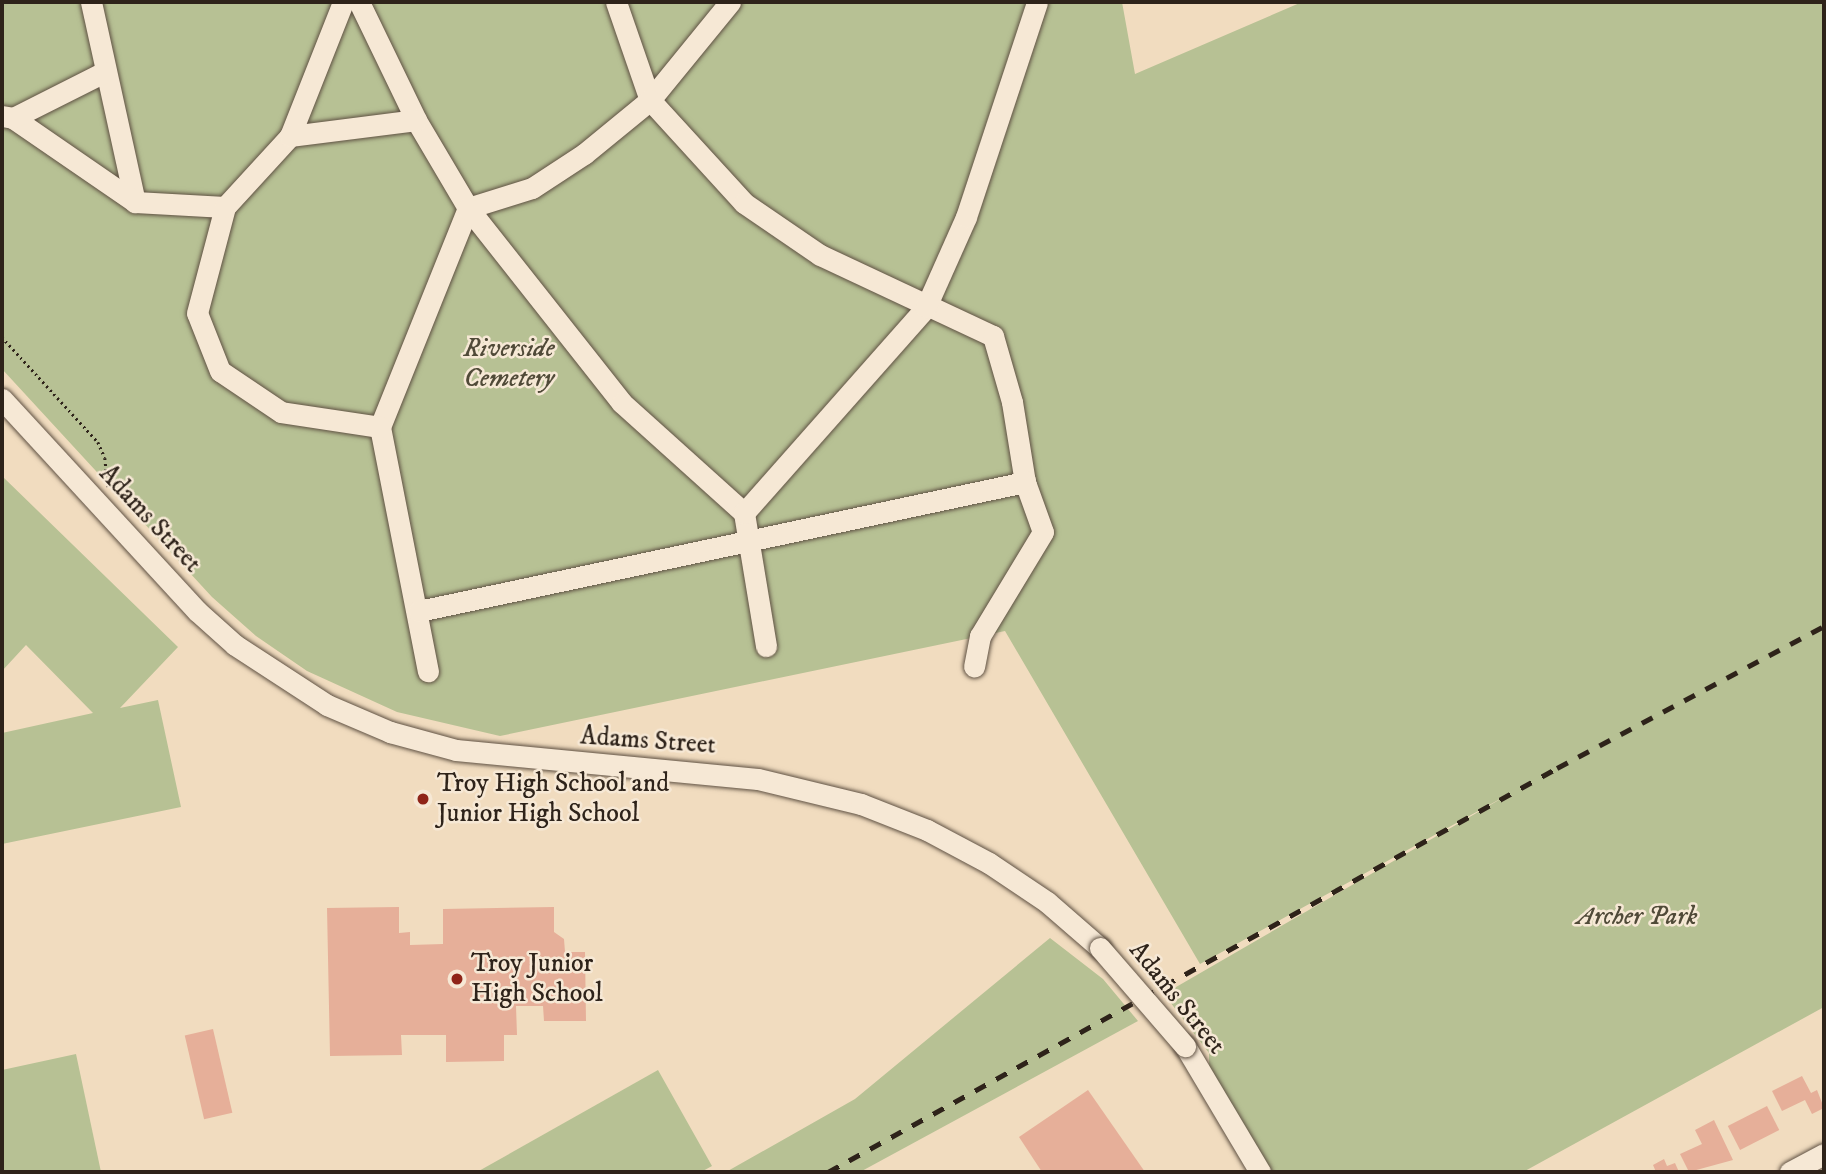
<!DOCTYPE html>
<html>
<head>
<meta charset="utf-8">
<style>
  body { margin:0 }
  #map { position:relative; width:1826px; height:1174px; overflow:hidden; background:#f1dcbf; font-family:"IM FELL DW Pica",serif }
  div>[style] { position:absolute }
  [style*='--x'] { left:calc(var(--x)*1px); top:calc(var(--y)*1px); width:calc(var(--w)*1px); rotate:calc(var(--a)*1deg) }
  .green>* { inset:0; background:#b7c194 }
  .building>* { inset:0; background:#e6af99; transform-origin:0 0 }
  .path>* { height:2.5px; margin-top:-1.25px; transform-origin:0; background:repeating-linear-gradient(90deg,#2e231a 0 2px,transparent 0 5.5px) }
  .roads { filter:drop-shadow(0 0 2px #5f5143) drop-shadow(0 0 2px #5f5143) }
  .minor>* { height:21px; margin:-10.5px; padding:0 10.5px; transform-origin:10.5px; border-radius:10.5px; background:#f6e8d5 }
  .rail>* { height:4.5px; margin-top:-2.25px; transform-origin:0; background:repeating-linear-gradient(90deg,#2e231a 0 12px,transparent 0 24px) }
  .bridges { filter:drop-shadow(0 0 2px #5f5143) drop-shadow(0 0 2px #5f5143) }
  .minor-bridge>* { height:21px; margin:-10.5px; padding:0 10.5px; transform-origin:10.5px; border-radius:10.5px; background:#f6e8d5 }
  .dots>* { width:19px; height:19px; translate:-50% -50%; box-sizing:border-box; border:4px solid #f6e8d5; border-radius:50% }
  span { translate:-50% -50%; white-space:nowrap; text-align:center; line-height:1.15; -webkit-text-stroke:5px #f6e8d5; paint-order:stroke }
  .park-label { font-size:26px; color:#504a38; font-style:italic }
  .street-label { font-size:26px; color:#2e231a }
  .poi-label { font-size:26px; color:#2e231a }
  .left { translate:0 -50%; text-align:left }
  .frame { position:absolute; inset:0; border:4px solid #2e231a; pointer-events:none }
</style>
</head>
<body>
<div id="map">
  <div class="green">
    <div style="clip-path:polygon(2px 2px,1122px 2px,1135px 74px,1302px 2px,1824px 2px,1824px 1007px,1523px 1172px,1260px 1172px,1209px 1083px,1209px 1053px,1164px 994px,1511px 793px,1200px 964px,1005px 631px,500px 736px,397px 712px,307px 671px,256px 636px,212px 597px,2px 369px)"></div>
    <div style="clip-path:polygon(2px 476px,178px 647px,120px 708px,158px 700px,181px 807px,2px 844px,2px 733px,93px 713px,26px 645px,2px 671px)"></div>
    <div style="clip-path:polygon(1050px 938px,1103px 979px,1138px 1021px,860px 1172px,726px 1172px,855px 1099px)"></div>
    <div style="clip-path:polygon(76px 1054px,101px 1172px,2px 1172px,2px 1070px)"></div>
    <div style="clip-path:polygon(658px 1070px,712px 1166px,701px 1172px,477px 1172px)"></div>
  </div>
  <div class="building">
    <div style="clip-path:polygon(399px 907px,399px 933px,410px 932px,410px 945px,443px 944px,443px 909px,554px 907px,554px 932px,564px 939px,565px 952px,585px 952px,586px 1021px,544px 1021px,543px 1006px,516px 1006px,517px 1035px,504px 1035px,504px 1061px,446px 1062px,446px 1035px,401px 1035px,402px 1055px,330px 1056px,327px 908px)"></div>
    <div style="left:213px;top:1029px;width:86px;height:29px;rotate:77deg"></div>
    <div style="clip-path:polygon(1802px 1076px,1811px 1093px,1817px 1090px,1824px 1108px,1812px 1114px,1805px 1100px,1782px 1111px,1772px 1091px)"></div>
    <div style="clip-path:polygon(1088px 1090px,1145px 1172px,1042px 1172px,1019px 1137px)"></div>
    <div style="left:1767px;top:1106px;width:27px;height:44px;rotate:63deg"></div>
    <div style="clip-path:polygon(1714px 1120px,1733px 1160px,1689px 1172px,1680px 1154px,1702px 1144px,1695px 1130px)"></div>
    <div style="clip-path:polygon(1664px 1159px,1667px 1166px,1675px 1163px,1679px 1172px,1656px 1172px,1653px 1165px)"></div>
  </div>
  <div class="path">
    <div style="--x:2;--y:337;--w:142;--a:47.6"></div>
    <div style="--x:98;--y:442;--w:17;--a:66"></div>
    <div style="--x:105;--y:458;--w:29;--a:84"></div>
  </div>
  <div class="roads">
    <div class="minor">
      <div style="--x:91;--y:2;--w:205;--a:77.6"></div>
      <div style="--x:359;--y:2;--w:131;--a:64.2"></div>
      <div style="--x:416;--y:120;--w:102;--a:59.4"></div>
      <div style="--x:468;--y:208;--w:236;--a:111.9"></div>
      <div style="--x:380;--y:427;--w:249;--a:78.9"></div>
      <div style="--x:616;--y:2;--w:104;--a:70.9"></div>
      <div style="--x:650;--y:100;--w:139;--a:47.6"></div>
      <div style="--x:744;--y:203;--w:92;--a:34.4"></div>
      <div style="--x:820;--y:255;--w:191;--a:25.1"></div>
      <div style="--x:993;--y:336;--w:69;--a:73.9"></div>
      <div style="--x:1012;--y:402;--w:81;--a:80.8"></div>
      <div style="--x:1025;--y:482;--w:53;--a:70.2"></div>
      <div style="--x:1043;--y:532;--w:122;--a:121.2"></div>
      <div style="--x:980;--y:636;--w:31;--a:101"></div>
      <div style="--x:730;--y:2;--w:127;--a:129.2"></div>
      <div style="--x:650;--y:100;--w:85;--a:140.7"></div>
      <div style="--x:584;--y:154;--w:62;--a:146.8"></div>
      <div style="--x:532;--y:188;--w:67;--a:162.6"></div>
      <div style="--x:468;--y:208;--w:248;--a:51.7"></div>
      <div style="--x:622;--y:403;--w:164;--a:42"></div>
      <div style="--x:744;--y:513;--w:135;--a:80.6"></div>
      <div style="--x:2;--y:116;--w:11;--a:10"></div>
      <div style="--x:13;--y:118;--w:148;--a:34.5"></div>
      <div style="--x:135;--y:202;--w:90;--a:3.2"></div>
      <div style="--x:13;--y:118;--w:102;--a:-26.8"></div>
      <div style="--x:290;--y:136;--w:144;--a:-68.4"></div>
      <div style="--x:2;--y:399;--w:288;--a:47.4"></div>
      <div style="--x:197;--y:611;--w:51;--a:41.8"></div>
      <div style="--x:235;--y:645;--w:110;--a:33.1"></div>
      <div style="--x:327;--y:705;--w:69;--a:23.2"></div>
      <div style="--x:390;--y:732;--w:68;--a:15.3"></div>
      <div style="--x:456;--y:750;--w:303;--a:5.5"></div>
      <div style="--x:758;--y:779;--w:106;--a:13.6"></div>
      <div style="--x:861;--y:804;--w:71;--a:21.5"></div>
      <div style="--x:927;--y:830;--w:70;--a:28"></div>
      <div style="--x:989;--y:863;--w:70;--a:33.9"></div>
      <div style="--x:1047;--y:902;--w:70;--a:41"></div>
      <div style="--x:380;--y:427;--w:100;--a:-171.4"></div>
      <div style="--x:281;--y:412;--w:73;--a:-146.1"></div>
      <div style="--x:220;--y:371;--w:62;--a:-111.6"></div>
      <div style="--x:197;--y:313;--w:110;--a:-75.2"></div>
      <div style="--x:225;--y:207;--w:96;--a:-47.5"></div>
      <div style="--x:290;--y:136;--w:127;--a:-7.2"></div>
      <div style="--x:744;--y:513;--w:275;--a:-48.5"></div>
      <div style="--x:926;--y:307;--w:98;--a:-66"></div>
      <div style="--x:966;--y:217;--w:226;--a:-71.7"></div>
      <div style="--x:419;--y:611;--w:620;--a:-12.02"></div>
      <div style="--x:1185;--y:1046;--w:147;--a:59.2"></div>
      <div style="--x:1790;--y:1172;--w:38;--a:-28"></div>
    </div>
  </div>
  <div class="rail">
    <div style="--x:828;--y:1172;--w:833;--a:-28.99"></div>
    <div style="--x:1557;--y:768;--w:302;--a:-28"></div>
  </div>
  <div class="bridges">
    <div class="minor-bridge">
      <div style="--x:1100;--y:948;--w:130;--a:49.1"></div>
    </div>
  </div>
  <div class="dots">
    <div style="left:423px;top:799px;background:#8f2418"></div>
    <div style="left:457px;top:979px;background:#8f2418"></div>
  </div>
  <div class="park-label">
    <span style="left:509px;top:364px">Riverside<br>Cemetery</span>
    <span style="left:1637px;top:917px">Archer Park</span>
  </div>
  <div class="street-label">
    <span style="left:150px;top:519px;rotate:47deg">Adams Street</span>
    <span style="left:648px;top:741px;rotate:4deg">Adams Street</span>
    <span style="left:1177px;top:998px;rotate:51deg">Adams Street</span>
  </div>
  <div class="poi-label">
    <span class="left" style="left:437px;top:799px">Troy High School and<br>Junior High School</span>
    <span class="left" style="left:471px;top:979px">Troy Junior<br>High School</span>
  </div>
  <div class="frame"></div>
</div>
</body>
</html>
